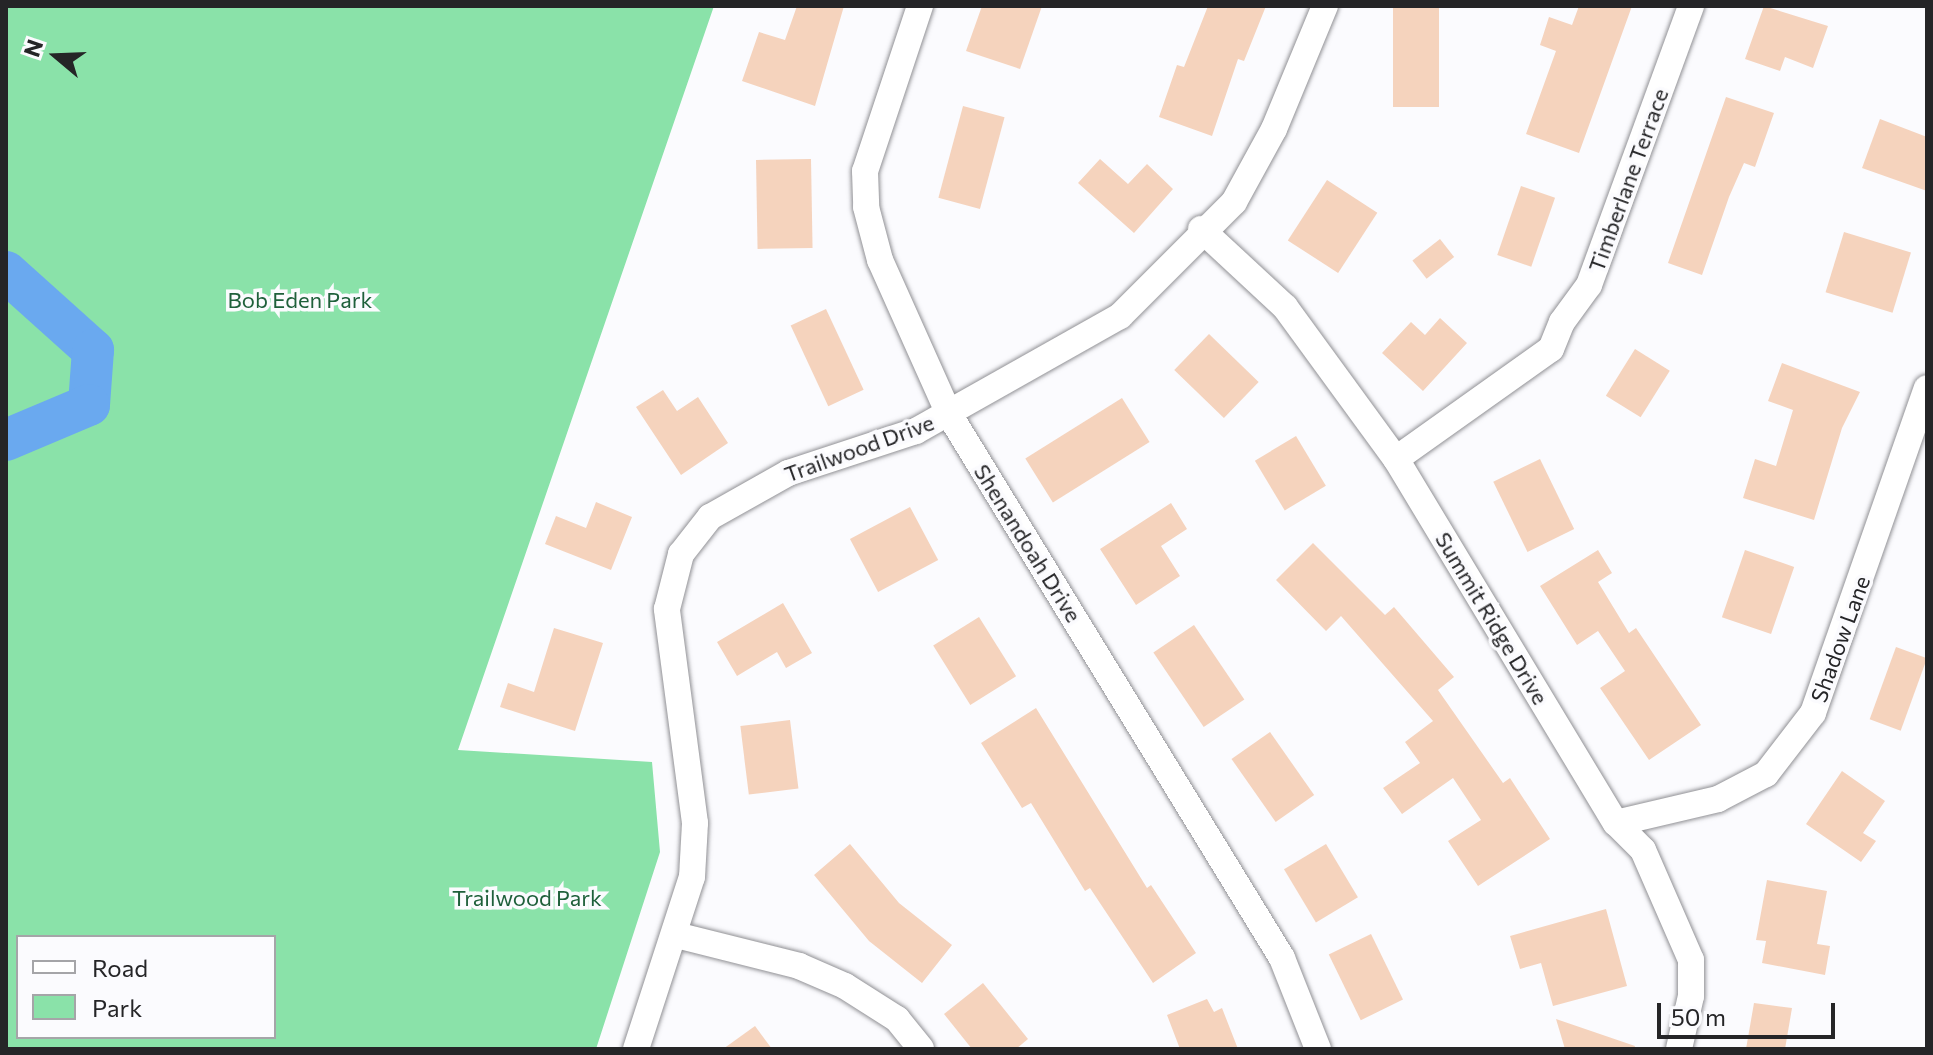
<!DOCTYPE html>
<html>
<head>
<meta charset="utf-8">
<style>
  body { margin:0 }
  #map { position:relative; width:1933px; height:1055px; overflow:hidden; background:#fbfbfe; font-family:Commissioner,sans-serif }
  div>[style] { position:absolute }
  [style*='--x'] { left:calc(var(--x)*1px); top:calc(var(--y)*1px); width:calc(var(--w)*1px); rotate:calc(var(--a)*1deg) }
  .green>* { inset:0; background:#8ae2a9 }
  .river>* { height:42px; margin:-21px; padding:0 21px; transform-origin:21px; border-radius:21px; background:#6aa9ef }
  .building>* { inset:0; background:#f5d3bd; transform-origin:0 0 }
  .roads { filter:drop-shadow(0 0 2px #919195) drop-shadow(0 0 2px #919195) }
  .minor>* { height:26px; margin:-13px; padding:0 13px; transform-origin:13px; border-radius:13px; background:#fff }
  span { translate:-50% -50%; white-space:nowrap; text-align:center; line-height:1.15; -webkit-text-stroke:7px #fbfbfe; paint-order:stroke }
  .street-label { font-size:22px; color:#252527 }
  .park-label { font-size:22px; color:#1f603b }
  .frame { position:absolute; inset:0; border:8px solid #252527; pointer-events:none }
  .legend { position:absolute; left:16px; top:935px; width:260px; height:104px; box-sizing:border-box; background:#fbfbfe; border:2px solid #a5a5a8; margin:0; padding:10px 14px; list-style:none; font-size:24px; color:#252527 }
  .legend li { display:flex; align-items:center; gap:16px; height:40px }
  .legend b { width:40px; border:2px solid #a5a5a8 }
  .north { position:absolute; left:16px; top:16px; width:80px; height:80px; -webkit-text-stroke:6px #fbfbfe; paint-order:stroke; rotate:289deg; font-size:22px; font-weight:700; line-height:32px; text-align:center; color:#252527 }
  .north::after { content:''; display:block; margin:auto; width:28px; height:36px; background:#252527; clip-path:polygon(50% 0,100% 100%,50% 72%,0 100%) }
  .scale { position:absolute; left:1657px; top:1003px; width:178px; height:36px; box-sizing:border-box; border:4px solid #252527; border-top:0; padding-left:10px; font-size:24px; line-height:28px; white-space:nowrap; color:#252527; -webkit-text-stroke:6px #fbfbfe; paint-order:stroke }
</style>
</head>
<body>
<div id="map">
  <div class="green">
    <div style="clip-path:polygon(evenodd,6px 6px,714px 6px,458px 750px,652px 762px,660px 852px,596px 1049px,6px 1049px,6px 6px,18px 937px,274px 937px,274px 1037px,18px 1037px,18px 937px)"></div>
  </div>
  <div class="river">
    <div style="--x:6;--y:272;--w:117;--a:41.9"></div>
    <div style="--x:93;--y:350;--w:55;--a:94.2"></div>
    <div style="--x:89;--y:405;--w:90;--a:157.1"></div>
  </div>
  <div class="building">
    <div style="clip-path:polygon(797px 6px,844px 6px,815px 106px,742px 81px,759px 32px,785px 40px)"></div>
    <div style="clip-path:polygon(982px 6px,1042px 6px,1020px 69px,966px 51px)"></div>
    <div style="clip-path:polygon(1208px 6px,1266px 6px,1244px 61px,1238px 59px,1212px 136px,1159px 117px,1177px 65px,1184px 67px)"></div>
    <div style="left:1393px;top:6px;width:46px;height:101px"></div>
    <div style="clip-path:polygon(1579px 6px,1632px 6px,1579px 153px,1526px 134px,1556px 51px,1540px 45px,1549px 17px,1572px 25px)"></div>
    <div style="clip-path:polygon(1764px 6px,1828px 26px,1813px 68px,1785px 57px,1780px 71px,1745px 59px)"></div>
    <div style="clip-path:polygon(1726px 97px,1774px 113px,1755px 167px,1744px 163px,1729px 197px,1702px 275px,1668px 263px)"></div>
    <div style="left:963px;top:106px;width:43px;height:95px;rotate:15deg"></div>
    <div style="clip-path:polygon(1880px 119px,1927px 137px,1927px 191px,1862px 168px)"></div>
    <div style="left:811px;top:159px;width:89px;height:55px;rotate:89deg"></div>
    <div style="clip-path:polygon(1100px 159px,1128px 184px,1147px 164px,1173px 189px,1134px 233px,1078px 183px)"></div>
    <div style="left:1327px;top:180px;width:60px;height:72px;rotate:33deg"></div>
    <div style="left:1521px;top:186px;width:36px;height:73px;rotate:19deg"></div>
    <div style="left:1844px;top:232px;width:70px;height:63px;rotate:17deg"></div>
    <div style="left:1440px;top:239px;width:23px;height:35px;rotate:52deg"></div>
    <div style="left:826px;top:309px;width:89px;height:39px;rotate:65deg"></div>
    <div style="clip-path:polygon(1440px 318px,1467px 343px,1423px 391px,1382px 353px,1411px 322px,1425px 335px)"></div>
    <div style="left:1209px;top:334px;width:69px;height:50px;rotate:44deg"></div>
    <div style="left:1635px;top:349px;width:41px;height:55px;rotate:32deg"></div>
    <div style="clip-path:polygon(1782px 363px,1860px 392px,1842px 428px,1814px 520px,1743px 498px,1755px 459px,1776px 466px,1793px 410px,1768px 401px)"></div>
    <div style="clip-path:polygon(663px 390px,677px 411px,698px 397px,728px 443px,681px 475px,636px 407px)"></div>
    <div style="left:1122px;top:398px;width:52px;height:114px;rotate:58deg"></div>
    <div style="left:1296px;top:436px;width:58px;height:48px;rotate:59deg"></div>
    <div style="left:1540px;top:459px;width:78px;height:52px;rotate:64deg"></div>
    <div style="clip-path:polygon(596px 502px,632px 517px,611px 570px,545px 544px,556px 516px,586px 528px)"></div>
    <div style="clip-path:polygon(1171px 503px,1187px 529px,1161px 546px,1180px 576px,1136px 605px,1100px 549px)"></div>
    <div style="left:910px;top:507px;width:60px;height:68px;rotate:62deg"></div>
    <div style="clip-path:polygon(1313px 543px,1385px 615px,1394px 607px,1454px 677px,1438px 690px,1503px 783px,1510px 778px,1550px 839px,1478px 886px,1448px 841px,1481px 820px,1453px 778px,1402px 814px,1383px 788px,1420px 763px,1405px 742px,1433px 721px,1341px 616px,1326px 631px,1276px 580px)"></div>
    <div style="clip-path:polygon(1598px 550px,1612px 573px,1598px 582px,1629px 633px,1636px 628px,1701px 725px,1649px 760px,1600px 688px,1625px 671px,1598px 631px,1577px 645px,1540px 586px)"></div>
    <div style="left:1745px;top:550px;width:52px;height:71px;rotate:19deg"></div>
    <div style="clip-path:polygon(783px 603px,812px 653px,786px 668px,777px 652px,737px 676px,717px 642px)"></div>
    <div style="left:979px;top:617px;width:70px;height:54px;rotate:58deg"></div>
    <div style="left:1194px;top:625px;width:90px;height:49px;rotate:56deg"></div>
    <div style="clip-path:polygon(554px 628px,603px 643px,575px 731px,500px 707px,508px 683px,534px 692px)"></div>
    <div style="left:1896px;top:647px;width:33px;height:77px;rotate:20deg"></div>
    <div style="clip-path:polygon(1036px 708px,1147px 888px,1151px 885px,1196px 953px,1153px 983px,1090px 888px,1085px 891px,1031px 803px,1022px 808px,981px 743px)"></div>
    <div style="left:790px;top:720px;width:69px;height:50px;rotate:83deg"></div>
    <div style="left:1270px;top:732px;width:77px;height:47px;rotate:55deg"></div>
    <div style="clip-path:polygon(1842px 771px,1885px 801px,1863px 833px,1876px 841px,1861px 862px,1806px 824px)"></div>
    <div style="clip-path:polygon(850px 844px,899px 903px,952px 945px,922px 983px,869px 941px,814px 875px)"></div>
    <div style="left:1326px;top:844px;width:62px;height:49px;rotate:59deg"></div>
    <div style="clip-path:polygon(1767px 880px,1827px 891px,1817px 944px,1830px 946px,1825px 975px,1762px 963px,1766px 941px,1756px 940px)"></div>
    <div style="clip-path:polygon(1606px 909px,1627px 986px,1553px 1006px,1541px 963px,1520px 969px,1510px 936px)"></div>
    <div style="left:1371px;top:934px;width:73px;height:47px;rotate:64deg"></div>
    <div style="clip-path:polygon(983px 983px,1028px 1039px,1016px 1049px,972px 1049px,944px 1014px)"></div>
    <div style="clip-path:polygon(1207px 999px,1214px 1012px,1222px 1008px,1238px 1049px,1180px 1049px,1167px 1015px)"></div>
    <div style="clip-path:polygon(1754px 1003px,1792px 1008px,1785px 1049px,1746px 1049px)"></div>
    <div style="clip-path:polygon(1556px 1019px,1635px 1046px,1634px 1049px,1565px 1049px)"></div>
    <div style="clip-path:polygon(755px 1026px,772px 1049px,723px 1049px)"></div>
  </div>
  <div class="roads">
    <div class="minor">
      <div style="--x:920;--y:6;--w:174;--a:108.4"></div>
      <div style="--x:865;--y:171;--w:36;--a:88"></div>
      <div style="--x:866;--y:207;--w:55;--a:75.2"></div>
      <div style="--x:880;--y:260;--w:169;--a:65.9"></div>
      <div style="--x:949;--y:414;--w:638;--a:58.53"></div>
      <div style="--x:1282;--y:958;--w:98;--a:68.4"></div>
      <div style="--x:1201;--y:229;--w:115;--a:42.9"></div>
      <div style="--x:1285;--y:307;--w:188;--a:53.9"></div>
      <div style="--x:1396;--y:459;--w:425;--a:58.9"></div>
      <div style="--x:1616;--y:823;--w:38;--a:45"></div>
      <div style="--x:1643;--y:850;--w:120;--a:66.4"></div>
      <div style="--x:1691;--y:960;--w:36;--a:90"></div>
      <div style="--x:1691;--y:996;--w:54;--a:102.8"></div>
      <div style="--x:1396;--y:459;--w:190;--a:-35.4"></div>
      <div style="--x:1551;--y:349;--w:29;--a:-68"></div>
      <div style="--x:1562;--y:322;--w:46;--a:-53.9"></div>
      <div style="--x:1589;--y:285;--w:297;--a:-69.9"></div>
      <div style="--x:1616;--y:823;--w:105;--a:-13.2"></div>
      <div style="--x:1718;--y:799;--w:54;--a:-27.5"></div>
      <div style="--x:1766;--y:774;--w:77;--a:-52.4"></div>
      <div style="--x:1813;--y:713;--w:344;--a:-70.7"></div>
      <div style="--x:676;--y:935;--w:127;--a:14.1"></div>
      <div style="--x:799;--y:966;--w:50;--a:23.5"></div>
      <div style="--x:845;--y:986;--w:62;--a:32.4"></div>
      <div style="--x:897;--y:1019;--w:38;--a:51"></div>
      <div style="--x:636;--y:1049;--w:181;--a:-72"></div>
      <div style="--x:692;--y:877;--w:54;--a:-86.8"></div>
      <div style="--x:695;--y:823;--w:216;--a:-97.5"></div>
      <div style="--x:667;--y:609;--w:57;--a:-75.7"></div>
      <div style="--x:681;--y:554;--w:47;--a:-51.9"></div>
      <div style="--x:710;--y:517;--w:90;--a:-29.4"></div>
      <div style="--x:788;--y:473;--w:135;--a:-18.2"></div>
      <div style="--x:916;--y:431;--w:234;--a:-29.4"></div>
      <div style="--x:1120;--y:316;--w:161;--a:-45"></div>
      <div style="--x:1234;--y:202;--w:83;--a:-61.3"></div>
      <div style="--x:1274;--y:129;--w:133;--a:-67.5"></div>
    </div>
  </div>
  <div class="street-label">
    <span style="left:1628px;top:180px;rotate:-70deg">Timberlane Terrace</span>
    <span style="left:859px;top:448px;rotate:-20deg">Trailwood Drive</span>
    <span style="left:1028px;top:543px;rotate:58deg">Shenandoah Drive</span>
    <span style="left:1492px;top:618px;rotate:59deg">Summit Ridge Drive</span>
    <span style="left:1840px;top:639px;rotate:-70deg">Shadow Lane</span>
  </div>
  <div class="park-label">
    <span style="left:300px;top:300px">Bob Eden Park</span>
    <span style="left:527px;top:898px">Trailwood Park</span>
  </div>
  <div class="frame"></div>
  <ul class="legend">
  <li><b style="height:10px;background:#fff"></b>Road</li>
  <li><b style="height:22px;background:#8ae2a9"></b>Park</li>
  </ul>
  <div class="north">N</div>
  <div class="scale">50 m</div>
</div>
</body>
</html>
